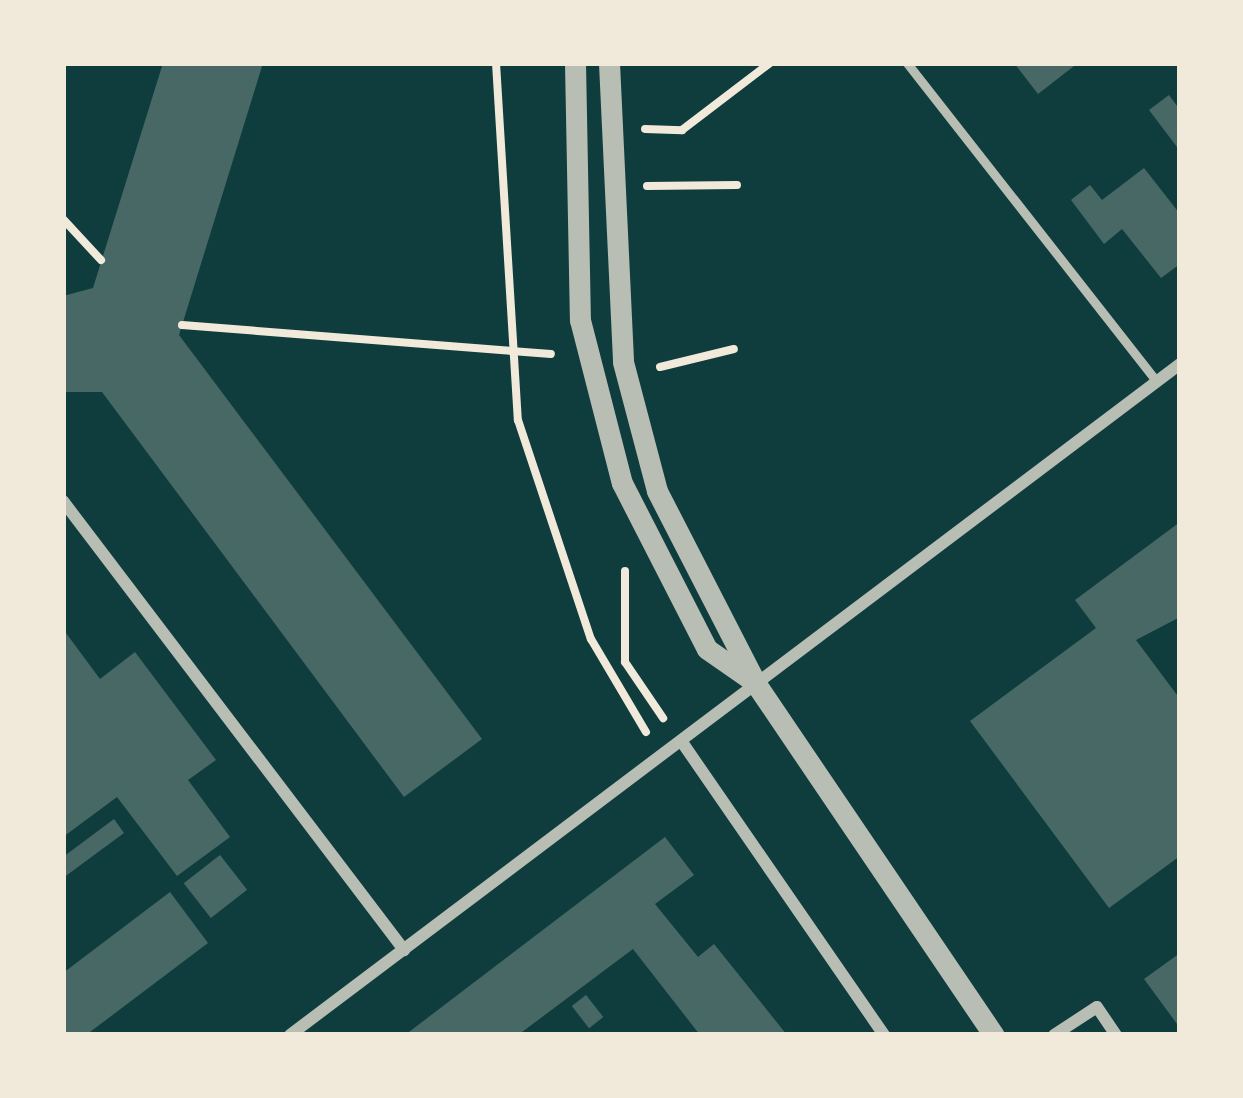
<!DOCTYPE html>
<html>
<head>
<meta charset="utf-8">
<style>
  body { margin:0 }
  #map { position:relative; width:1243px; height:1098px; overflow:hidden; background:#0f3d3e; font-family:"Times New Roman",serif }
  div>[style] { position:absolute }
  [style*='--x'] { left:calc(var(--x)*1px); top:calc(var(--y)*1px); width:calc(var(--w)*1px); rotate:calc(var(--a)*1deg) }
  .building>* { inset:0; background:#486865; transform-origin:0 0 }
  .path>* { height:8px; margin:-4px; padding:0 4px; transform-origin:4px; border-radius:4px; background:#f1e9da }
  .service>* { height:9px; margin:-4.5px; padding:0 4.5px; transform-origin:4.5px; border-radius:4.5px; background:#b8beb3 }
  .minor>* { height:12px; margin:-6px; padding:0 6px; transform-origin:6px; border-radius:6px; background:#b8beb3 }
  .tertiary>* { height:21px; margin:-10.5px; padding:0 10.5px; transform-origin:10.5px; border-radius:10.5px; background:#b8beb3 }
  span { translate:-50% -50%; white-space:nowrap; text-align:center; line-height:1.15; -webkit-text-stroke:12px #f1e9da; paint-order:stroke }
  .frame { position:absolute; inset:0; border:66px solid #f1e9da; pointer-events:none }
</style>
</head>
<body>
<div id="map">
  <div class="building">
    <div style="clip-path:polygon(163px 63px,263px 63px,179px 335px,482px 739px,404px 797px,102px 392px,63px 392px,63px 296px,93px 288px)"></div>
    <div style="clip-path:polygon(1014px 63px,1078px 63px,1038px 94px)"></div>
    <div style="clip-path:polygon(1169px 95px,1180px 110px,1180px 151px,1149px 110px)"></div>
    <div style="clip-path:polygon(1144px 168px,1180px 214px,1180px 264px,1161px 278px,1122px 229px,1104px 244px,1071px 200px,1090px 185px,1102px 200px)"></div>
    <div style="clip-path:polygon(1180px 522px,1180px 617px,1136px 640px,1180px 699px,1180px 856px,1109px 908px,970px 721px,1096px 628px,1075px 600px)"></div>
    <div style="clip-path:polygon(63px 629px,100px 679px,135px 652px,216px 760px,188px 780px,230px 837px,177px 876px,117px 797px,63px 837px)"></div>
    <div style="clip-path:polygon(114px 819px,124px 833px,63px 878px,63px 857px)"></div>
    <div style="clip-path:polygon(665px 837px,694px 875px,655px 904px,698px 957px,714px 944px,787px 1035px,700px 1035px,633px 949px,518px 1035px,405px 1035px)"></div>
    <div style="left:220px;top:855px;width:44px;height:46px;rotate:52deg"></div>
    <div style="clip-path:polygon(170px 892px,208px 943px,86px 1035px,63px 1035px,63px 973px)"></div>
    <div style="clip-path:polygon(1180px 953px,1180px 1028px,1144px 979px)"></div>
    <div style="left:586px;top:995px;width:28px;height:18px;rotate:52deg"></div>
  </div>
  <div class="path">
    <div style="--x:496;--y:63;--w:358;--a:86.5"></div>
    <div style="--x:518;--y:420;--w:231;--a:71.6"></div>
    <div style="--x:591;--y:639;--w:108;--a:59.4"></div>
    <div style="--x:645;--y:129;--w:37;--a:2"></div>
    <div style="--x:682;--y:130;--w:111;--a:-37.3"></div>
    <div style="--x:647;--y:186;--w:90;--a:-0.6"></div>
    <div style="--x:63;--y:219;--w:56;--a:47.2"></div>
    <div style="--x:182;--y:325;--w:370;--a:4.5"></div>
    <div style="--x:660;--y:367;--w:76;--a:-13.7"></div>
    <div style="--x:625;--y:571;--w:91;--a:90"></div>
    <div style="--x:625;--y:662;--w:68;--a:55.8"></div>
  </div>
  <div class="service">
    <div style="--x:907;--y:63;--w:404;--a:51.9"></div>
  </div>
  <div class="minor">
    <div style="--x:63;--y:501;--w:564;--a:52.78"></div>
    <div style="--x:684;--y:745;--w:352;--a:55.4"></div>
    <div style="--x:290;--y:1035;--w:1115;--a:-37.01"></div>
    <div style="--x:1054;--y:1035;--w:51;--a:-33.1"></div>
    <div style="--x:1097;--y:1007;--w:34;--a:56"></div>
  </div>
  <div class="tertiary">
    <div style="--x:575;--y:63;--w:257;--a:88.9"></div>
    <div style="--x:580;--y:320;--w:168;--a:75.6"></div>
    <div style="--x:622;--y:483;--w:186;--a:62.9"></div>
    <div style="--x:707;--y:649;--w:60;--a:34.8"></div>
    <div style="--x:609;--y:63;--w:299;--a:87.3"></div>
    <div style="--x:623;--y:362;--w:133;--a:75.2"></div>
    <div style="--x:657;--y:491;--w:217;--a:62.8"></div>
    <div style="--x:756;--y:684;--w:424;--a:55.9"></div>
  </div>
  <div class="frame"></div>
</div>
</body>
</html>
